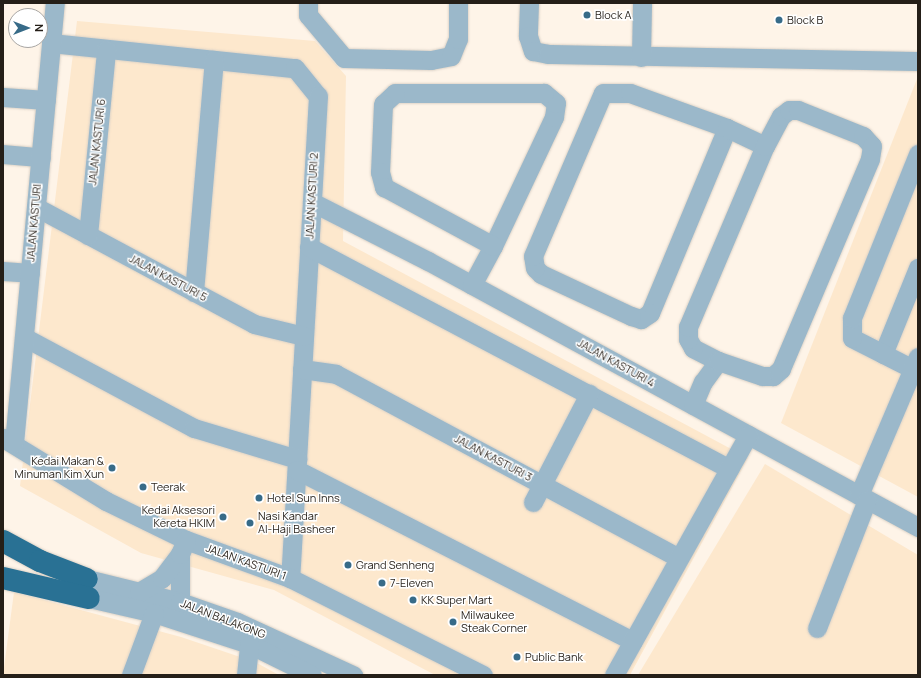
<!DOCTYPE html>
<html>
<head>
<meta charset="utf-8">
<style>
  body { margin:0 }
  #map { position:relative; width:921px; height:678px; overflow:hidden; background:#fef4e8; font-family:Manrope,sans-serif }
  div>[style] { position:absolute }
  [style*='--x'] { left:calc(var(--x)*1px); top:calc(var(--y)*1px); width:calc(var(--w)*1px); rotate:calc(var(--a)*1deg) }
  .built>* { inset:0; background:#fde8cd }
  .roads { filter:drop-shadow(0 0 1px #dbd2c7) drop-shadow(0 0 1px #dbd2c7) }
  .minor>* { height:19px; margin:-9.5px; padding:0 9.5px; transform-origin:9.5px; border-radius:9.5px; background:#9bb8ca }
  .highway>* { height:22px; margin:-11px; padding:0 11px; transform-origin:11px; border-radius:11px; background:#297194 }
  .dots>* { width:11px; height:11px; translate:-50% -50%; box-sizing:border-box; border:2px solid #fff; border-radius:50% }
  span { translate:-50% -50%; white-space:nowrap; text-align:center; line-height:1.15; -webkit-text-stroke:3px #fff; paint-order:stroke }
  .poi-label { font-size:11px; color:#251f18 }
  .left { translate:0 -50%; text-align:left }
  .right { translate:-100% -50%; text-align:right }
  .street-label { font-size:11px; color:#251f18 }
  .frame { position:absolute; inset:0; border:4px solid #251f18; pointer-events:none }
  .north { position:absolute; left:8px; top:8px; width:40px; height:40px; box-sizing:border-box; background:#fff; border:1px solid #a8a5a3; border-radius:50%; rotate:90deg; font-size:11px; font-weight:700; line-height:16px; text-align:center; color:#251f18 }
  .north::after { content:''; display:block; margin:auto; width:14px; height:18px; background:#376b88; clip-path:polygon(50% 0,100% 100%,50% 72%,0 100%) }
</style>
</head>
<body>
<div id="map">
  <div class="built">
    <div style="clip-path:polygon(77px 21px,315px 41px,346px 76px,343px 241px,748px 458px,630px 675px,435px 675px,274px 590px,141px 553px,20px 486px)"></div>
    <div style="clip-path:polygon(917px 79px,918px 79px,918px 497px,781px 423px)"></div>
    <div style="clip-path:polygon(765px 464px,918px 555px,918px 675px,638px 675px)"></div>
    <div style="clip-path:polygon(14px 592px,181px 637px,255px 662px,279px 675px,3px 675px)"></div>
  </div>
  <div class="roads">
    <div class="minor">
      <div style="--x:308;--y:3;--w:12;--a:90"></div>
      <div style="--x:308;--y:15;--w:56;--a:50.1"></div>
      <div style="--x:344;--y:58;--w:87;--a:1.3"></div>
      <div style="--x:431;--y:60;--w:20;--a:-11"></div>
      <div style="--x:451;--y:56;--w:18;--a:-68"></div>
      <div style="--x:458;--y:39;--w:36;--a:-90"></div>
      <div style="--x:529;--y:3;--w:33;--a:92"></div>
      <div style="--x:528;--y:36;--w:16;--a:72"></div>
      <div style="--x:533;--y:51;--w:15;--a:11"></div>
      <div style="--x:548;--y:54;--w:370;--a:1.1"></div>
      <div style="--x:51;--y:43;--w:245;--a:5.9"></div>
      <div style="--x:295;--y:68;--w:36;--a:51"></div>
      <div style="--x:318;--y:96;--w:483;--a:93.3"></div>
      <div style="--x:641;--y:57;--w:54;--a:-88.9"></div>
      <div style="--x:3;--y:97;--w:43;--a:4"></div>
      <div style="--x:727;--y:128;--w:200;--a:112.6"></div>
      <div style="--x:650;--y:313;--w:11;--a:146"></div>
      <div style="--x:641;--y:319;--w:10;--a:-163"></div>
      <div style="--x:631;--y:316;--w:99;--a:-155"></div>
      <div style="--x:541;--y:274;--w:8;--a:-135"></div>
      <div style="--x:535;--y:268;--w:12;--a:-99"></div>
      <div style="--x:533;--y:256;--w:177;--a:-66.8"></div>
      <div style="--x:603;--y:93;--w:27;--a:0"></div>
      <div style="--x:630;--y:93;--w:103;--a:19.8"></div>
      <div style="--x:727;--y:128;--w:42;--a:25.3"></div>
      <div style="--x:3;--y:154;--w:38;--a:5"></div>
      <div style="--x:312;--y:202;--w:130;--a:27"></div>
      <div style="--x:428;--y:261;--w:558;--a:28.5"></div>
      <div style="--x:36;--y:207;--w:247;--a:28.2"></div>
      <div style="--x:254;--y:324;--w:51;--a:13.5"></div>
      <div style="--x:88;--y:235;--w:186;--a:-84.4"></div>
      <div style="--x:309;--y:247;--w:475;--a:27.8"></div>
      <div style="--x:3;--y:271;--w:27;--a:4"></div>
      <div style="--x:472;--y:285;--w:44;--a:-61.7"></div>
      <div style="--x:493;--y:246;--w:143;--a:-64.7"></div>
      <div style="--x:554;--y:117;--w:14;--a:-82"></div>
      <div style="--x:556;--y:103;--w:16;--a:-140"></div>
      <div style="--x:544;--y:93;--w:149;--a:180"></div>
      <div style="--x:395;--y:93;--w:16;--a:137"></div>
      <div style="--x:383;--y:104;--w:68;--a:92.5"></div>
      <div style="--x:380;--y:172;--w:16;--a:75"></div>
      <div style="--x:384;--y:187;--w:124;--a:28.4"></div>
      <div style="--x:194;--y:292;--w:233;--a:-85.1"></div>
      <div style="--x:24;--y:337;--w:193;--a:28.2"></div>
      <div style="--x:194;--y:428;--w:108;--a:16.8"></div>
      <div style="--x:883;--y:354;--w:93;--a:-67.9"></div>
      <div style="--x:302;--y:369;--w:34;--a:8"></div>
      <div style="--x:336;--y:374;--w:389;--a:28.2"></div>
      <div style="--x:913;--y:369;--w:68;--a:-153.1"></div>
      <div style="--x:852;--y:338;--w:20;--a:-90"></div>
      <div style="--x:852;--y:318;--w:177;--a:-68.1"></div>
      <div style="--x:693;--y:405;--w:25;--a:-67"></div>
      <div style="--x:703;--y:382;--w:26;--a:-54"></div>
      <div style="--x:718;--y:361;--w:28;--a:-153"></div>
      <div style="--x:693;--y:348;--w:10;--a:-119"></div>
      <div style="--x:688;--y:339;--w:12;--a:-90"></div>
      <div style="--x:688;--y:327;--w:197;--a:-67"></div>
      <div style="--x:765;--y:146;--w:34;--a:-62"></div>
      <div style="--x:781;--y:116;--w:10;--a:-37"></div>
      <div style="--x:789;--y:110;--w:9;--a:0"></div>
      <div style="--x:798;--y:110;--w:70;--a:21.8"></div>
      <div style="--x:863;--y:136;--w:13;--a:48"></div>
      <div style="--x:872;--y:146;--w:13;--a:99"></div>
      <div style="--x:870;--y:159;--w:228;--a:113"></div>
      <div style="--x:781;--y:369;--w:11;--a:139"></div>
      <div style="--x:773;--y:376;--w:11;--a:180"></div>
      <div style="--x:762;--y:376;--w:46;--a:-161.2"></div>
      <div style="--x:3;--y:438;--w:121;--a:31.5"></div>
      <div style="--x:106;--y:501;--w:89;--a:26"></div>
      <div style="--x:186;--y:540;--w:111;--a:20.1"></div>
      <div style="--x:290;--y:578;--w:216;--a:26.7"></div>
      <div style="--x:14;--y:443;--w:442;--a:-84.7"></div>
      <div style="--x:297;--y:470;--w:377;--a:27"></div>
      <div style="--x:859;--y:495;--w:150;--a:-66.9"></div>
      <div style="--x:533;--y:502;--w:122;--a:-62.6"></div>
      <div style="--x:180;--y:554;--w:48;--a:90"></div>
      <div style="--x:87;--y:579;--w:96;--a:13.9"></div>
      <div style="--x:180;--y:602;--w:60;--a:19.3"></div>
      <div style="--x:237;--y:622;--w:128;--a:24.6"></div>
      <div style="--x:139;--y:592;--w:27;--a:-31"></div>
      <div style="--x:162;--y:578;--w:30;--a:-53"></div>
      <div style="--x:180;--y:554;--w:15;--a:-67"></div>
      <div style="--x:89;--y:598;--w:67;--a:13"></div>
      <div style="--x:154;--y:613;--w:100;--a:18.1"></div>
      <div style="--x:249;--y:644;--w:70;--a:26.2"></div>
      <div style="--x:817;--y:628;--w:137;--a:-68.7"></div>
      <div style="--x:131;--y:675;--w:66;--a:-69.6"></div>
      <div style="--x:246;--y:675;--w:31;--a:-84"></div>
      <div style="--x:614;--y:675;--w:275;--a:-60.8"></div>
    </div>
    <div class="highway">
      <div style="--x:3;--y:541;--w:42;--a:28.4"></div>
      <div style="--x:40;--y:561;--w:50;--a:21"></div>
      <div style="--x:3;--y:578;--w:88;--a:13.1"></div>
    </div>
  </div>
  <div class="dots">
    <div style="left:587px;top:15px;background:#376b88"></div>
    <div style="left:779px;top:20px;background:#376b88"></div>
    <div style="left:112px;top:468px;background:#376b88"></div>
    <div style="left:143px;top:487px;background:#376b88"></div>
    <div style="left:259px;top:498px;background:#376b88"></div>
    <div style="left:223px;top:517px;background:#376b88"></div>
    <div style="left:250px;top:523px;background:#376b88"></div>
    <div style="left:348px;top:565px;background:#376b88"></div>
    <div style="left:382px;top:583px;background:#376b88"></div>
    <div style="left:413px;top:600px;background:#376b88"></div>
    <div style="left:453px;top:622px;background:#376b88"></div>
    <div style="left:517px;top:657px;background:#376b88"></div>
  </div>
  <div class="poi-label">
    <span class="left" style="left:595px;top:15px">Block A</span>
    <span class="left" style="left:787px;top:20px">Block B</span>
    <span class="right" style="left:104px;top:468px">Kedai Makan &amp;<br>Minuman Kim Xun</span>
    <span class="left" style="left:151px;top:487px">Teerak</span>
    <span class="left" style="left:267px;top:498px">Hotel Sun Inns</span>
    <span class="right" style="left:215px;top:517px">Kedai Aksesori<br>Kereta HKIM</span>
    <span class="left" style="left:258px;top:523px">Nasi Kandar<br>Al-Haji Basheer</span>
    <span class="left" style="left:356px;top:565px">Grand Senheng</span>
    <span class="left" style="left:390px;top:583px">7-Eleven</span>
    <span class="left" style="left:421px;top:600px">KK Super Mart</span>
    <span class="left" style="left:461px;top:622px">Milwaukee<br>Steak Corner</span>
    <span class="left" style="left:525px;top:657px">Public Bank</span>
  </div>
  <div class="street-label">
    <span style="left:97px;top:142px;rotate:-84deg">JALAN KASTURI 6</span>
    <span style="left:312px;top:196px;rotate:-87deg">JALAN KASTURI 2</span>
    <span style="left:34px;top:223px;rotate:-85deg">JALAN KASTURI</span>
    <span style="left:168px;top:278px;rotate:28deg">JALAN KASTURI 5</span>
    <span style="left:616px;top:363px;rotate:29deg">JALAN KASTURI 4</span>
    <span style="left:493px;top:458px;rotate:28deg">JALAN KASTURI 3</span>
    <span style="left:246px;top:562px;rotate:20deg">JALAN KASTURI 1</span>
    <span style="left:223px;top:619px;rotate:21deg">JALAN BALAKONG</span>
  </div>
  <div class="frame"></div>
  <div class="north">N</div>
</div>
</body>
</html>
